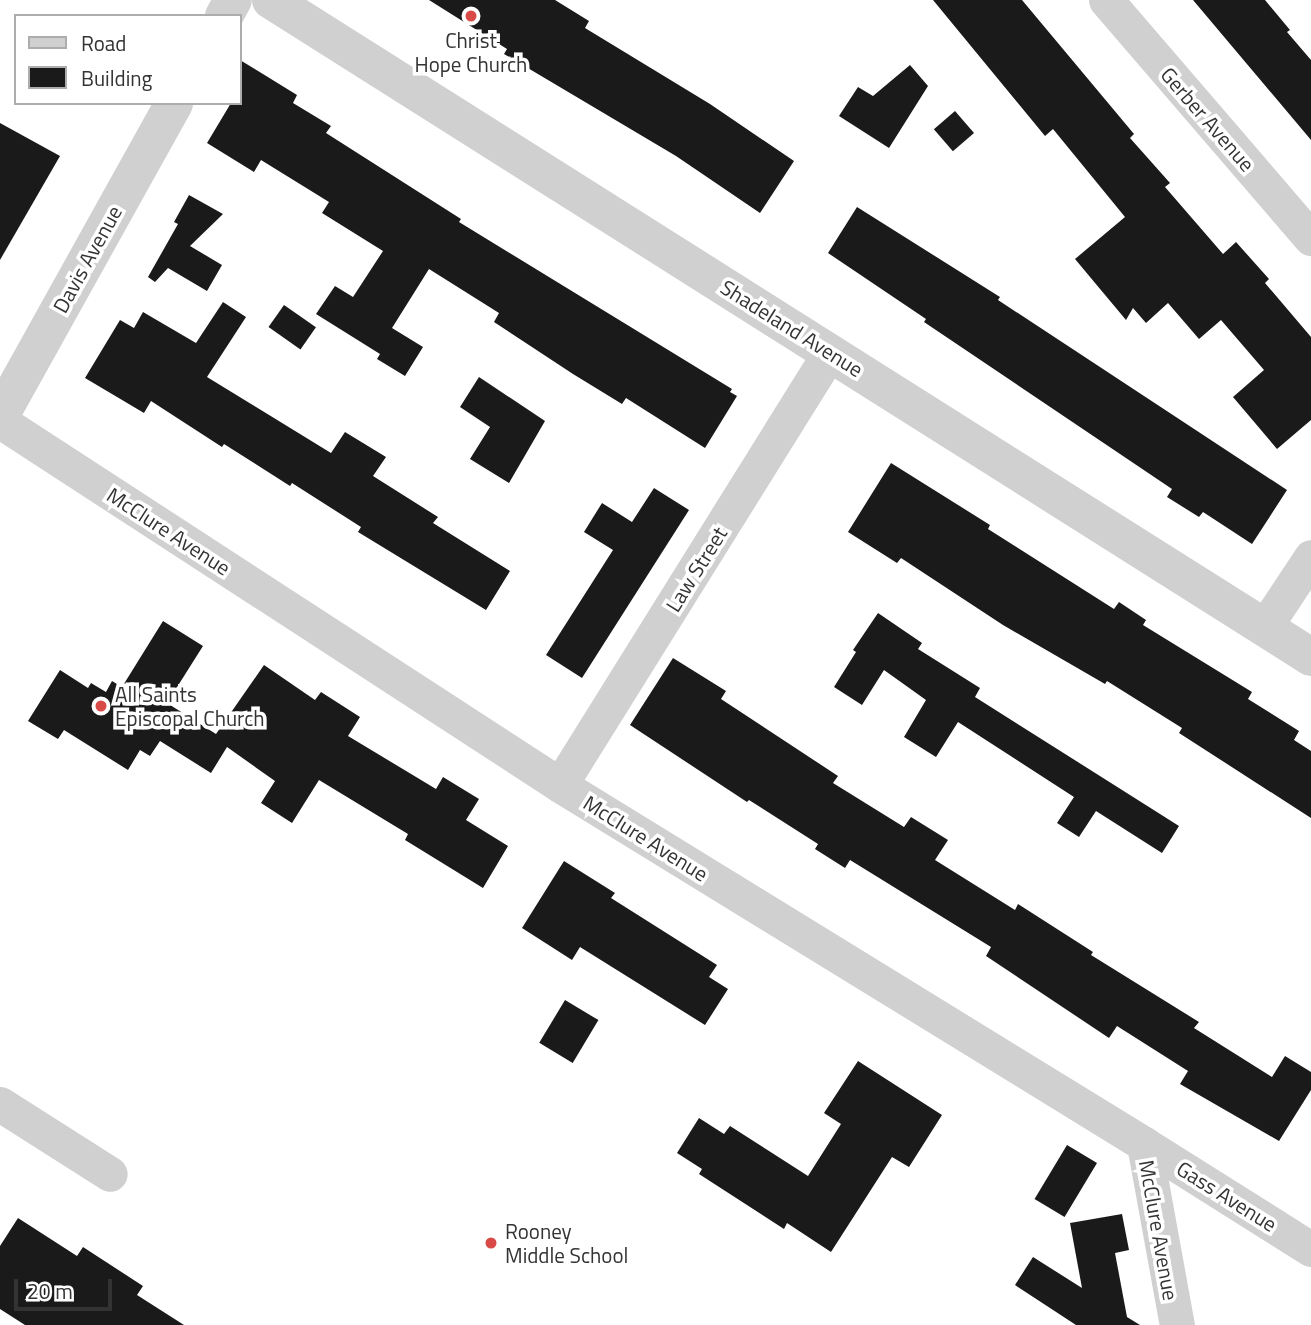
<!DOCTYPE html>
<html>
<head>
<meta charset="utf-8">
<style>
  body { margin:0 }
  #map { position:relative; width:1311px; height:1325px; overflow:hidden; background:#fff; font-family:"Titillium Web",sans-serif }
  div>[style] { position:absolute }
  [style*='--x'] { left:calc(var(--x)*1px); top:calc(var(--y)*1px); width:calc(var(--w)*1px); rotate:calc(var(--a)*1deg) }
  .building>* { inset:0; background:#1a1a1a; transform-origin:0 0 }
  .minor>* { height:35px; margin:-17.5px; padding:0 17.5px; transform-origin:17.5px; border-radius:17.5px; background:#d0d0d0 }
  .tertiary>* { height:38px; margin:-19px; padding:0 19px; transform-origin:19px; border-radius:19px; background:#d0d0d0 }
  .dots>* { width:19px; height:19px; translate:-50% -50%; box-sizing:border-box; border:4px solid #fff; border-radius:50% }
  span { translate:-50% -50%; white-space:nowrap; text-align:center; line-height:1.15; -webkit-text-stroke:7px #fff; paint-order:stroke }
  .poi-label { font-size:21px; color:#333 }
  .left { translate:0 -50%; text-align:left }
  .street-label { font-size:21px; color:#333 }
  .legend { position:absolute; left:14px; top:14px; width:228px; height:91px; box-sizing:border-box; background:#fff; border:2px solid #adadad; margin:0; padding:9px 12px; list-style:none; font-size:21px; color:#333 }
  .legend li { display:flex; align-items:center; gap:14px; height:35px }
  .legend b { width:35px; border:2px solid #adadad }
  .scale { position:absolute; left:14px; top:1279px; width:98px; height:32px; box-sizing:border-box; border:4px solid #333; border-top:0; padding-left:9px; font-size:21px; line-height:24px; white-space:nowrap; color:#333; -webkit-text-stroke:5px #fff; paint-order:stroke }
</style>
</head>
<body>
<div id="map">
  <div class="building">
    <div style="clip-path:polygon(429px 0,555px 0,589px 21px,585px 28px,710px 104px,794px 161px,760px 213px,676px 156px,504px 54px,507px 49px)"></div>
    <div style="clip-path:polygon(933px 0,1022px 0,1134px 134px,1130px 138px,1170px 183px,1165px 187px,1223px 254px,1236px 242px,1269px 279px,1265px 283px,1311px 337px,1311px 420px,1277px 449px,1233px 397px,1264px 370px,1221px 320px,1199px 339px,1168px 303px,1146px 323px,1133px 308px,1126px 320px,1075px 259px,1125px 217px,1053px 129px,1045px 136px)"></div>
    <div style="clip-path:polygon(1193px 0,1265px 0,1290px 30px,1287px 32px,1311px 60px,1311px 140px)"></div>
    <div style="clip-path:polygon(240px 60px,297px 95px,293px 103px,331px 126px,326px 133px,461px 219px,459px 222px,732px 389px,730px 392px,737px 396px,705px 448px,626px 398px,622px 404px,573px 374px,494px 322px,499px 313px,429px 269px,392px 328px,423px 347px,405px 376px,377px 359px,380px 354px,316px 314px,335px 286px,353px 297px,383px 251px,322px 213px,329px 202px,261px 160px,254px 172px,207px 143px,231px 103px,240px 103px)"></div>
    <div style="clip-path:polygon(910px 65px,928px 86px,889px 148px,839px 116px,858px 87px,873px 96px)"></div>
    <div style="left:955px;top:111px;width:29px;height:28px;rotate:49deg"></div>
    <div style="clip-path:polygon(0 123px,60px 156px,0 260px)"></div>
    <div style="clip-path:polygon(189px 195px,223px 214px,190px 246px,222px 265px,207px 291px,168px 268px,155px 282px,148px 277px,178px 224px,174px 222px)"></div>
    <div style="clip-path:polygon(857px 207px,1000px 297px,998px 300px,1287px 490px,1252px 544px,1203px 512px,1199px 517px,1167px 497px,1172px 489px,924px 322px,926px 319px,828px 253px)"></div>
    <div style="clip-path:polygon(223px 302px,246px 317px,207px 377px,331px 453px,345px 432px,386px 457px,373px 476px,438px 517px,433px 523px,510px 571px,486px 610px,358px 532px,361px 527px,292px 483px,290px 486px,224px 444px,222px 447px,151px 401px,144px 413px,85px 378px,120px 320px,134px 328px,143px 312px,196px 343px)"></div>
    <div style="left:284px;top:305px;width:39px;height:27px;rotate:35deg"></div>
    <div style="clip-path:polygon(479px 377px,545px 421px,509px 483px,470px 459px,490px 427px,460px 407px)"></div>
    <div style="clip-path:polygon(891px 463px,990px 525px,988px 529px,1114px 609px,1119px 602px,1146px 620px,1143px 625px,1252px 692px,1248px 699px,1299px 731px,1294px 740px,1311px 751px,1311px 818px,1179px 733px,1182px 728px,1107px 681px,1105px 684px,1003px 625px,901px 558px,897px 563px,848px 532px)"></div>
    <div style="clip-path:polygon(654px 488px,689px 510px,582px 678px,546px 655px,613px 550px,584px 532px,602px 503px,632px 522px)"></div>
    <div style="clip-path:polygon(878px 613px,922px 643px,918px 649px,980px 688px,975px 697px,1179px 826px,1162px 853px,1096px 811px,1079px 837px,1057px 823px,1074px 797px,958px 722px,936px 757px,904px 737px,926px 700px,884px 670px,862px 705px,834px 687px,856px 652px,853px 650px)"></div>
    <div style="clip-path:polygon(163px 621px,203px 646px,167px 703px,216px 734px,264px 665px,315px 700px,321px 692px,360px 717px,348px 736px,436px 789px,443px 777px,479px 799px,466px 820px,508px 846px,483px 888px,405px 840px,408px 834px,319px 780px,292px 823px,261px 803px,275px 781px,227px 747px,211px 773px,160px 741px,150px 756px,140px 750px,128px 770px,64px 730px,58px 739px,28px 721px,60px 670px,88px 688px,91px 683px,106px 692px,112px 681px,122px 687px)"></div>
    <div style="clip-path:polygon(673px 658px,726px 691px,721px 699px,838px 776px,833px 783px,904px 827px,911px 817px,948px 840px,935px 860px,1015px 910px,1018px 904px,1093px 952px,1091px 955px,1199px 1022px,1194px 1028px,1272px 1077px,1285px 1056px,1311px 1072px,1311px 1090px,1279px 1141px,1180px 1084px,1188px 1071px,1117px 1026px,1109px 1038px,986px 956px,991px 947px,850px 860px,845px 868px,815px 849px,818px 844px,749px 800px,747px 802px,630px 725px)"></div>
    <div style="clip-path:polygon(564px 861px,615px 893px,611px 898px,717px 965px,709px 977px,728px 989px,705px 1025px,580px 947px,572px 960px,522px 928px)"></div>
    <div style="left:565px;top:1000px;width:39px;height:50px;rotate:31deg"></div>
    <div style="clip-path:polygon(858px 1061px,942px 1115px,909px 1167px,892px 1157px,831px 1252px,787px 1223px,784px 1229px,699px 1174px,702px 1169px,677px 1153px,699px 1118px,724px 1134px,730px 1126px,808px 1176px,841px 1124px,824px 1113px)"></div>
    <div style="left:1067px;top:1145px;width:35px;height:63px;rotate:31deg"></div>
    <div style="clip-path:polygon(1122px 1214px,1129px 1250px,1115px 1253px,1127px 1317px,1140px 1325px,1076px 1325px,1015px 1285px,1033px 1257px,1082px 1288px,1070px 1223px)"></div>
    <div style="clip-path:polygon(18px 1218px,77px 1256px,83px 1247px,143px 1286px,137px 1295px,184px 1325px,25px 1325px,0 1309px,0 1246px)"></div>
  </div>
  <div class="minor">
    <div style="--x:1106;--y:0;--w:314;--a:49.3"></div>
    <div style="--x:0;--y:421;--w:668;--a:33.02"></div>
    <div style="--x:560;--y:785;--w:686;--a:31.58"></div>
    <div style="--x:1144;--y:1144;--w:184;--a:79.7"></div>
    <div style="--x:1264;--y:628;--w:85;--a:-56.5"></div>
    <div style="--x:560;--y:785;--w:510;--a:-58.05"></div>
    <div style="--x:0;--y:1104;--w:130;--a:32.5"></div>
    <div style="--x:1144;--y:1144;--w:197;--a:32.2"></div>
  </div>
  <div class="tertiary">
    <div style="--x:271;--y:0;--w:1230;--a:32.28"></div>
    <div style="--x:224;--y:16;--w:18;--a:-61"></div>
    <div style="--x:0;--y:416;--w:358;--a:-60.9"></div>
  </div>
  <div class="dots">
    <div style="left:471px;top:16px;background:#d94946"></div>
    <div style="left:101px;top:706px;background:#d94946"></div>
    <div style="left:491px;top:1243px;background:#d94946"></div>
  </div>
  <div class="poi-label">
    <span style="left:471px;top:52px">Christ<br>Hope Church</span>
    <span class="left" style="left:115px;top:706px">All Saints<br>Episcopal Church</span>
    <span class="left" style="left:505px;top:1243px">Rooney<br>Middle School</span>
  </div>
  <div class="street-label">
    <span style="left:1208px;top:119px;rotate:49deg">Gerber Avenue</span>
    <span style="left:87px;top:259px;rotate:-61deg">Davis Avenue</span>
    <span style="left:792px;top:328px;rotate:32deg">Shadeland Avenue</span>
    <span style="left:169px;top:531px;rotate:33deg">McClure Avenue</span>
    <span style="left:696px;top:569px;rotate:-58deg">Law Street</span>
    <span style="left:646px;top:838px;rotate:32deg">McClure Avenue</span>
    <span style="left:1227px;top:1196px;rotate:32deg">Gass Avenue</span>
    <span style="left:1159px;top:1230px;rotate:80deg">McClure Avenue</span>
  </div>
  <ul class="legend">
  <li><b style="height:9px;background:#d0d0d0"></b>Road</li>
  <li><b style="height:19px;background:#1a1a1a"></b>Building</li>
  </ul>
  <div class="scale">20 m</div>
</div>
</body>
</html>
